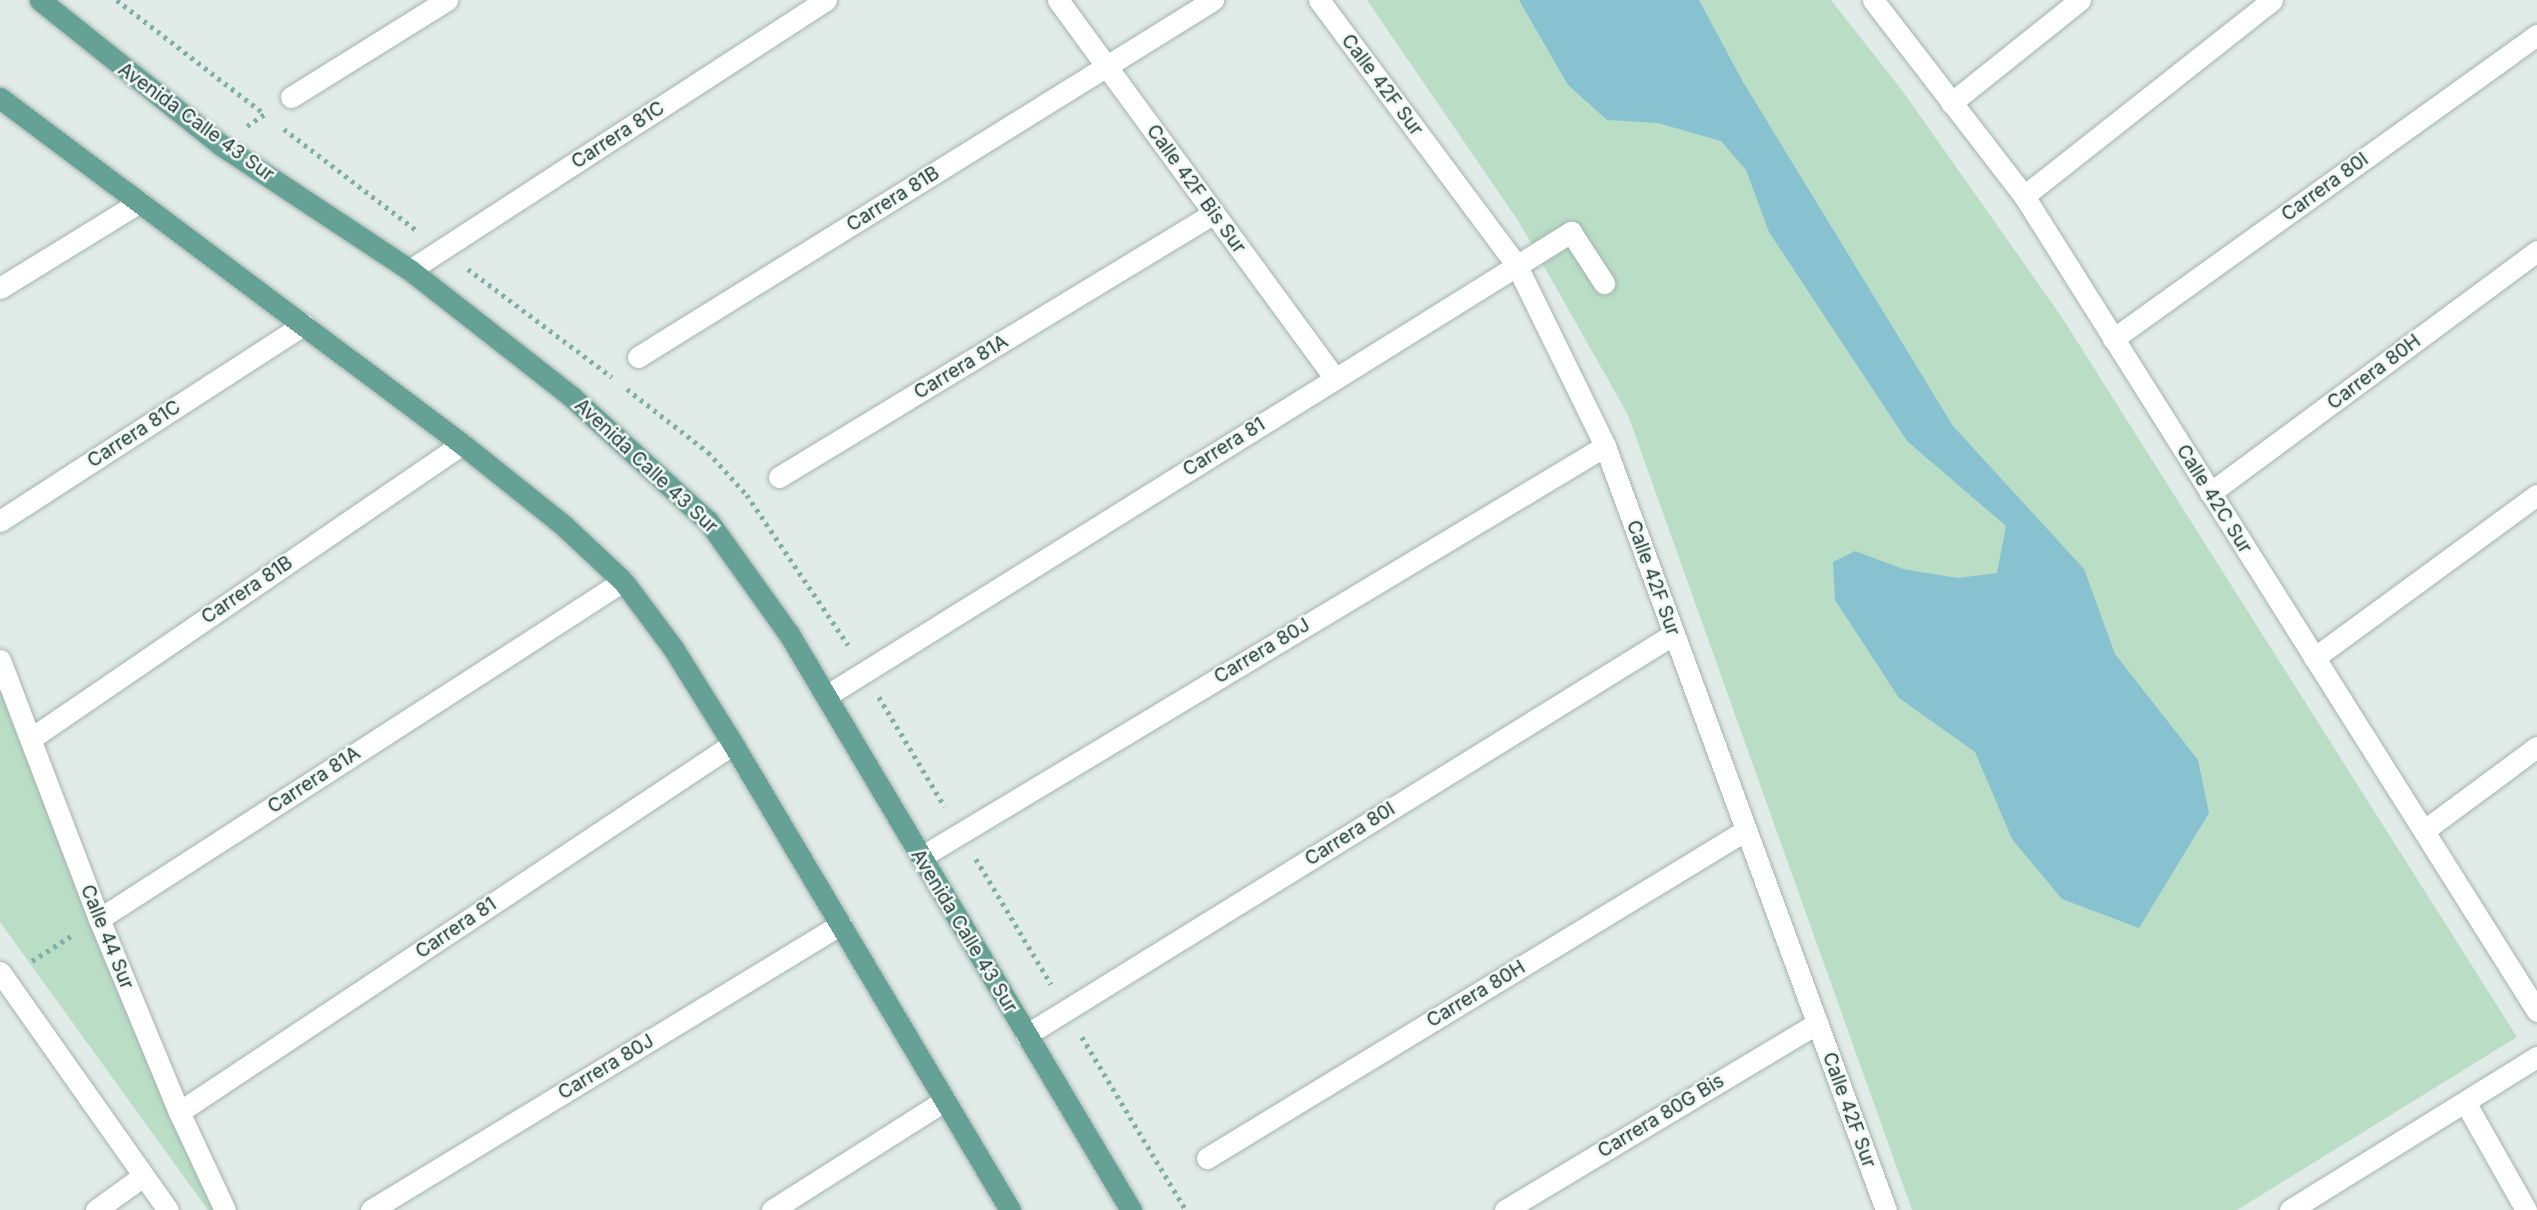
<!DOCTYPE html>
<html>
<head>
<meta charset="utf-8">
<style>
  body { margin:0 }
  #map { position:relative; width:2537px; height:1210px; overflow:hidden; background:#e1ebe7; font-family:Inter,sans-serif }
  div>[style] { position:absolute }
  [style*='--x'] { left:calc(var(--x)*1px); top:calc(var(--y)*1px); width:calc(var(--w)*1px); rotate:calc(var(--a)*1deg) }
  .green>* { inset:0; background:#b9ddc5 }
  .water>* { inset:0; background:#88c2d1 }
  .path>* { height:4.5px; margin-top:-2.25px; transform-origin:0; background:repeating-linear-gradient(90deg,#81afa3 0 3.5px,transparent 0 8.5px) }
  .roads { filter:drop-shadow(0 0 2px #a4b3ae) drop-shadow(0 0 2px #a4b3ae) }
  .minor>* { height:21px; margin:-10.5px; padding:0 10.5px; transform-origin:10.5px; border-radius:10.5px; background:#fff }
  .major>* { height:21px; margin:-10.5px; padding:0 10.5px; transform-origin:10.5px; border-radius:10.5px; background:#65a195 }
  span { translate:-50% -50%; white-space:nowrap; text-align:center; line-height:1.15; -webkit-text-stroke:5px #f1f8f5; paint-order:stroke }
  .street-label { font-size:19px; color:#213c36 }
</style>
</head>
<body>
<div id="map">
  <div class="green">
    <div style="clip-path:polygon(1367px 0,1831px 0,1904px 93px,2061px 316px,2517px 1037px,2237px 1210px,1912px 1210px,1628px 415px,1519px 222px)"></div>
    <div style="clip-path:polygon(0 660px,225px 1210px,208px 1210px,0 922px)"></div>
  </div>
  <div class="water">
    <div style="clip-path:polygon(1519px 0,1699px 0,1743px 82px,1953px 426px,2084px 569px,2115px 654px,2198px 760px,2209px 813px,2139px 928px,2062px 899px,2012px 839px,1975px 752px,1899px 698px,1835px 600px,1833px 562px,1855px 551px,1903px 569px,1958px 578px,1997px 573px,2006px 526px,1907px 441px,1769px 232px,1746px 170px,1721px 141px,1658px 123px,1607px 120px,1568px 85px)"></div>
  </div>
  <div class="path">
    <div style="--x:117;--y:0;--w:185;--a:37.7"></div>
    <div style="--x:247;--y:126;--w:23;--a:-34"></div>
    <div style="--x:284;--y:129;--w:166;--a:37.4"></div>
    <div style="--x:468;--y:269;--w:180;--a:36.9"></div>
    <div style="--x:627;--y:389;--w:103;--a:37.9"></div>
    <div style="--x:708;--y:452;--w:58;--a:47.8"></div>
    <div style="--x:747;--y:495;--w:181;--a:56"></div>
    <div style="--x:879;--y:697;--w:128;--a:59"></div>
    <div style="--x:976;--y:859;--w:146;--a:59"></div>
    <div style="--x:32;--y:961;--w:46;--a:-32.7"></div>
    <div style="--x:1082;--y:1037;--w:202;--a:59"></div>
  </div>
  <div class="roads">
    <div class="minor">
      <div style="--x:1058;--y:0;--w:469;--a:53.8"></div>
      <div style="--x:1319;--y:0;--w:332;--a:53.3"></div>
      <div style="--x:1517;--y:266;--w:200;--a:63.9"></div>
      <div style="--x:1605;--y:446;--w:814;--a:69.81"></div>
      <div style="--x:1873;--y:0;--w:247;--a:52.4"></div>
      <div style="--x:2024;--y:196;--w:963;--a:57.81"></div>
      <div style="--x:291;--y:97;--w:184;--a:-31.9"></div>
      <div style="--x:1951;--y:103;--w:165;--a:-38.6"></div>
      <div style="--x:2024;--y:196;--w:316;--a:-38.3"></div>
      <div style="--x:410;--y:270;--w:496;--a:-33"></div>
      <div style="--x:0;--y:288;--w:164;--a:-31.6"></div>
      <div style="--x:2113;--y:339;--w:522;--a:-35.64"></div>
      <div style="--x:638;--y:357;--w:677;--a:-31.83"></div>
      <div style="--x:779;--y:477;--w:509;--a:-31.25"></div>
      <div style="--x:2210;--y:493;--w:407;--a:-36.5"></div>
      <div style="--x:0;--y:521;--w:362;--a:-32.9"></div>
      <div style="--x:2314;--y:658;--w:276;--a:-36.2"></div>
      <div style="--x:0;--y:660;--w:277;--a:69.1"></div>
      <div style="--x:99;--y:919;--w:209;--a:67.5"></div>
      <div style="--x:179;--y:1112;--w:108;--a:64.9"></div>
      <div style="--x:826;--y:696;--w:878;--a:-31.92"></div>
      <div style="--x:1571;--y:232;--w:61;--a:57.1"></div>
      <div style="--x:33;--y:737;--w:520;--a:-34.33"></div>
      <div style="--x:2426;--y:829;--w:138;--a:-36.5"></div>
      <div style="--x:921;--y:857;--w:798;--a:-31"></div>
      <div style="--x:99;--y:919;--w:624;--a:-32.82"></div>
      <div style="--x:0;--y:972;--w:291;--a:54.8"></div>
      <div style="--x:1026;--y:1035;--w:762;--a:-31.75"></div>
      <div style="--x:2465;--y:1102;--w:124;--a:60.5"></div>
      <div style="--x:179;--y:1112;--w:665;--a:-33.59"></div>
      <div style="--x:1207;--y:1158;--w:631;--a:-31.32"></div>
      <div style="--x:96;--y:1210;--w:58;--a:-35.9"></div>
      <div style="--x:371;--y:1210;--w:550;--a:-31.32"></div>
      <div style="--x:772;--y:1210;--w:205;--a:-32.4"></div>
      <div style="--x:1505;--y:1210;--w:364;--a:-30.9"></div>
      <div style="--x:2290;--y:1210;--w:291;--a:-31.8"></div>
    </div>
    <div class="major">
      <div style="--x:40;--y:0;--w:232;--a:38.7"></div>
      <div style="--x:221;--y:145;--w:227;--a:33.5"></div>
      <div style="--x:410;--y:270;--w:206;--a:38.1"></div>
      <div style="--x:572;--y:397;--w:184;--a:42.4"></div>
      <div style="--x:708;--y:521;--w:139;--a:54.4"></div>
      <div style="--x:789;--y:634;--w:670;--a:59.3"></div>
      <div style="--x:0;--y:98;--w:577;--a:36.83"></div>
      <div style="--x:462;--y:444;--w:128;--a:38.7"></div>
      <div style="--x:562;--y:524;--w:83;--a:43.1"></div>
      <div style="--x:623;--y:581;--w:84;--a:53.3"></div>
      <div style="--x:673;--y:648;--w:113;--a:58"></div>
      <div style="--x:733;--y:744;--w:542;--a:59.27"></div>
    </div>
  </div>
  <div class="street-label">
    <span style="left:1382px;top:85px;rotate:53deg">Calle 42F Sur</span>
    <span style="left:196px;top:122px;rotate:36deg">Avenida Calle 43 Sur</span>
    <span style="left:618px;top:135px;rotate:-33deg">Carrera 81C</span>
    <span style="left:2325px;top:187px;rotate:-36deg">Carrera 80I</span>
    <span style="left:1196px;top:189px;rotate:54deg">Calle 42F Bis Sur</span>
    <span style="left:893px;top:199px;rotate:-32deg">Carrera 81B</span>
    <span style="left:961px;top:367px;rotate:-31deg">Carrera 81A</span>
    <span style="left:2374px;top:372px;rotate:-37deg">Carrera 80H</span>
    <span style="left:134px;top:434px;rotate:-33deg">Carrera 81C</span>
    <span style="left:1224px;top:447px;rotate:-32deg">Carrera 81</span>
    <span style="left:646px;top:466px;rotate:43deg">Avenida Calle 43 Sur</span>
    <span style="left:2214px;top:499px;rotate:58deg">Calle 42C Sur</span>
    <span style="left:1653px;top:578px;rotate:70deg">Calle 42F Sur</span>
    <span style="left:247px;top:590px;rotate:-34deg">Carrera 81B</span>
    <span style="left:1262px;top:651px;rotate:-31deg">Carrera 80J</span>
    <span style="left:314px;top:780px;rotate:-33deg">Carrera 81A</span>
    <span style="left:1350px;top:834px;rotate:-32deg">Carrera 80I</span>
    <span style="left:456px;top:928px;rotate:-34deg">Carrera 81</span>
    <span style="left:964px;top:931px;rotate:59deg">Avenida Calle 43 Sur</span>
    <span style="left:107px;top:937px;rotate:68deg">Calle 44 Sur</span>
    <span style="left:1476px;top:994px;rotate:-31deg">Carrera 80H</span>
    <span style="left:606px;top:1067px;rotate:-31deg">Carrera 80J</span>
    <span style="left:1849px;top:1110px;rotate:70deg">Calle 42F Sur</span>
    <span style="left:1661px;top:1116px;rotate:-31deg">Carrera 80G Bis</span>
  </div>
</div>
</body>
</html>
